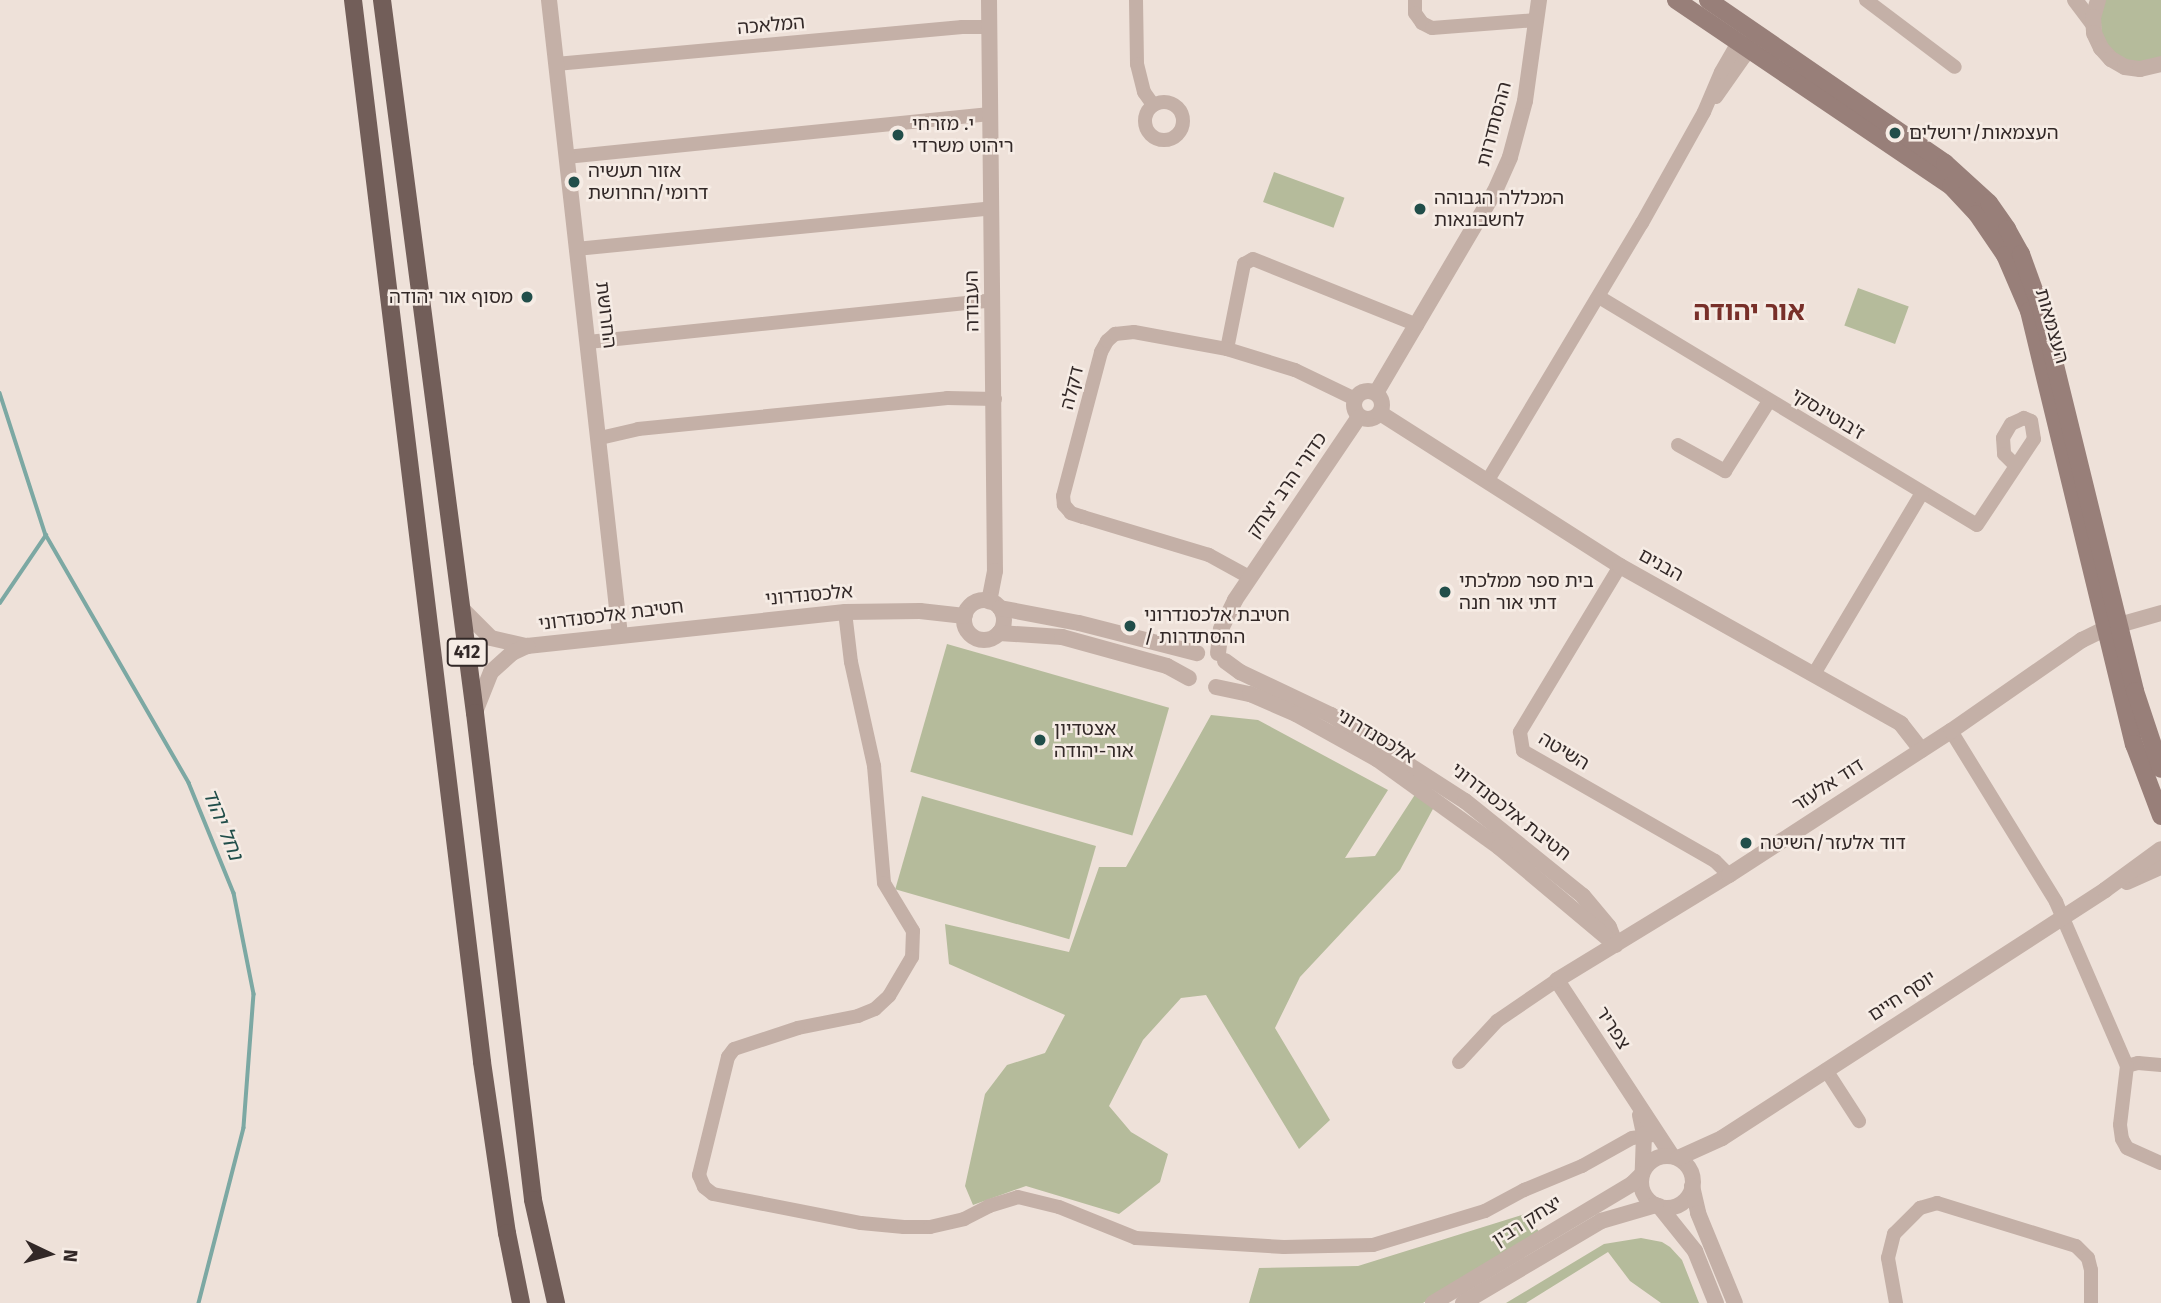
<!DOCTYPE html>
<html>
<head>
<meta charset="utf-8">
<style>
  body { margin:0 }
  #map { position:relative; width:2161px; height:1303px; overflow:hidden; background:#eee1d9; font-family:"Fira Sans","Noto Sans Hebrew",sans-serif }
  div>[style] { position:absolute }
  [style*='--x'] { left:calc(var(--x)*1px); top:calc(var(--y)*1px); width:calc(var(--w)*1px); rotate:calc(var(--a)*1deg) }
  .green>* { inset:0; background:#b5bb9b; transform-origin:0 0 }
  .stream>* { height:3.5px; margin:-1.75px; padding:0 1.75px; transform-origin:1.75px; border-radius:1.75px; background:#7ca8a3 }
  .minor>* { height:14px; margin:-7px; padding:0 7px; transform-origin:7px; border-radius:7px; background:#c4b0a7 }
  .minor>.ring { margin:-7px; padding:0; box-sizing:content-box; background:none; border:14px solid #c4b0a7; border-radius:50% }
  .tertiary>* { height:16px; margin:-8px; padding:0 8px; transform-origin:8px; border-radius:8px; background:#c4b0a7 }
  .tertiary>.ring { margin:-8px; padding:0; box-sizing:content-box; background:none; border:16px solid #c4b0a7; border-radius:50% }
  .secondary>* { height:18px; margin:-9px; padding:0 9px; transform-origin:9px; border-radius:9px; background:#987f79 }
  .primary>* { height:18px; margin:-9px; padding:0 9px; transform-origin:9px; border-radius:9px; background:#725e59 }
  .dots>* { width:19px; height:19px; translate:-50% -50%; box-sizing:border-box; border:4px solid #f6ece5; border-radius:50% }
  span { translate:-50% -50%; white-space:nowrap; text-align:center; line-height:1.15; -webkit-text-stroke:5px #f6ece5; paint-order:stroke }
  .shield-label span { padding:2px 5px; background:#f6ece5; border:2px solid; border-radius:5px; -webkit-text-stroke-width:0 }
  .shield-label { font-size:18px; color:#322827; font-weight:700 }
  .street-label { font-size:19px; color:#322827 }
  .poi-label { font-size:19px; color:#322827 }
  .left { translate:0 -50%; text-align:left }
  .right { translate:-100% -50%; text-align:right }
  .water-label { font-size:21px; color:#214e4a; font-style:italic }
  .district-label { font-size:26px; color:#782f29; font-weight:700 }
  .north { position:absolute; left:14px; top:1219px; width:70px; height:70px; -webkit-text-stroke:5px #f6ece5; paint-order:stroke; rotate:95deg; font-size:19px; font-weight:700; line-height:28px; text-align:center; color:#322827 }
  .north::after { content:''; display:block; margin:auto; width:24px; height:32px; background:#322827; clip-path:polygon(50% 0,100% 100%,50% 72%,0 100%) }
</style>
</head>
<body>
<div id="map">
  <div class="green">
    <div style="clip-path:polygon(2100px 0,2161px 0,2161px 62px,2139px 67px,2102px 46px)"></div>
    <div style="left:1274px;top:172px;width:75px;height:32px;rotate:20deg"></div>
    <div style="left:1858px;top:288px;width:54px;height:40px;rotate:20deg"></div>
    <div style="left:947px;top:644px;width:231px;height:133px;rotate:16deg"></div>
    <div style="clip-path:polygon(1211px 715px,1258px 720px,1388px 790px,1345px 858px,1375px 856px,1416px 793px,1434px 807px,1400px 870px,1300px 977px,1275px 1028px,1330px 1120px,1299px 1149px,1206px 995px,1181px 998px,1143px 1040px,1109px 1106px,1131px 1132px,1168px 1154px,1160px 1182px,1119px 1214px,1026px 1186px,973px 1205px,965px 1186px,985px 1094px,1007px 1065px,1045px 1053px,1065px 1015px,949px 964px,945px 924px,1069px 952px,1099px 867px,1126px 867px)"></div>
    <div style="left:922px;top:796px;width:181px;height:97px;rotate:16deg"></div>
    <div style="clip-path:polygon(1525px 1214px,1541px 1234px,1423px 1303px,1249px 1303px,1259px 1268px,1358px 1266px)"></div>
    <div style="clip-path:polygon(1641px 1238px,1662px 1242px,1670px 1247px,1682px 1260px,1699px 1303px,1661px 1303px,1630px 1281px,1608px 1252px,1526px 1303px,1506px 1303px,1604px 1244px)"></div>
  </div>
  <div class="stream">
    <div style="--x:0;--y:393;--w:149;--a:72.1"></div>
    <div style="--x:46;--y:535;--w:286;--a:60"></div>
    <div style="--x:189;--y:783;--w:119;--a:67.8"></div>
    <div style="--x:234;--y:893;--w:103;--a:78.8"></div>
    <div style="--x:254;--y:994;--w:134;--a:94.3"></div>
    <div style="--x:244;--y:1128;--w:181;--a:104.4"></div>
    <div style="--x:0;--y:603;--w:82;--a:-55.9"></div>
  </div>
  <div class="minor">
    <div style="--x:1136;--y:0;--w:64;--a:89.1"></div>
    <div style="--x:1137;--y:64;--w:29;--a:76"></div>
    <div style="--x:1144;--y:92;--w:16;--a:55"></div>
    <div style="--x:1415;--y:0;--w:13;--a:90"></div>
    <div style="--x:1415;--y:13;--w:12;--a:55"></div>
    <div style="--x:1422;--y:23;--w:11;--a:27"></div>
    <div style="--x:1432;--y:28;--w:104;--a:-4.4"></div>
    <div style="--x:1866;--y:0;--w:111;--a:37"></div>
    <div style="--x:556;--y:64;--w:408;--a:-5.2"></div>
    <div style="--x:962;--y:27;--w:27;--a:0"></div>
    <div style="--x:1716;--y:97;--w:49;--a:-55"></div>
    <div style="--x:1744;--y:57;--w:18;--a:-63"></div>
    <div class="ring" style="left:1145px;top:102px;width:24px;height:24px"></div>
    <div style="--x:566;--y:157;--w:426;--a:-5.8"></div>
    <div style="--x:576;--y:249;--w:418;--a:-5.6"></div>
    <div style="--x:1599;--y:297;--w:441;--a:31.1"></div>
    <div style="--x:1977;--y:525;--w:103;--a:-56.5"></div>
    <div style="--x:2034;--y:439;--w:18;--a:-99"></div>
    <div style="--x:2031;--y:421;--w:8;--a:-157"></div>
    <div style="--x:2024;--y:418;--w:14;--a:155"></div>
    <div style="--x:2011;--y:424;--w:16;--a:120"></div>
    <div style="--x:2003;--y:438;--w:16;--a:86"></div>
    <div style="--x:2004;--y:454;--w:16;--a:45"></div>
    <div style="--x:588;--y:342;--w:407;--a:-5.9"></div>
    <div style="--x:1227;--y:349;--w:87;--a:-78.7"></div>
    <div style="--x:1244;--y:264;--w:10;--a:-29"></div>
    <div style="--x:1253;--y:259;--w:177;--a:21.9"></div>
    <div style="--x:600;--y:438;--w:39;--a:-13"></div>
    <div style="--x:638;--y:429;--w:311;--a:-5.7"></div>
    <div style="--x:947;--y:398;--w:48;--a:1.2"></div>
    <div style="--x:1678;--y:445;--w:54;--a:29"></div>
    <div style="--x:1725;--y:471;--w:83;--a:-57.8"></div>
    <div style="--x:1488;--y:480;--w:300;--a:-59.1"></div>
    <div style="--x:1642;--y:223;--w:127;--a:-60.8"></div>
    <div style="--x:1704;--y:112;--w:43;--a:-67"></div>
    <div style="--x:1721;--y:72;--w:34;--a:-60"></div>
    <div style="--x:1620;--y:566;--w:194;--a:121.1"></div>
    <div style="--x:1520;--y:732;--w:19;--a:81"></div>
    <div style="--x:1523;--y:751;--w:221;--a:29.8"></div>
    <div style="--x:1715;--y:861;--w:20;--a:45"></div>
    <div style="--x:1249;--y:577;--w:46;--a:-151.2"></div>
    <div style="--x:1209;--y:555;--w:132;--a:-163.2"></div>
    <div style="--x:1083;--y:517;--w:13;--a:-162"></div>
    <div style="--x:1071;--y:513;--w:11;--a:-131"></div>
    <div style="--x:1064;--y:505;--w:9;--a:-96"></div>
    <div style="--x:1063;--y:496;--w:149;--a:-75.2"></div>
    <div style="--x:1101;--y:352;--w:13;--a:-61"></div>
    <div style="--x:1107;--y:341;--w:11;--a:-41"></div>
    <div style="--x:1115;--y:334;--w:19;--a:-6"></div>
    <div style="--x:1134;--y:332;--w:95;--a:10.4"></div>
    <div style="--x:1227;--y:349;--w:71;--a:17.2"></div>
    <div style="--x:1295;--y:370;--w:67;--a:25.8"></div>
    <div style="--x:845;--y:612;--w:50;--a:83.2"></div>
    <div style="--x:851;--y:662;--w:107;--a:77.5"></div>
    <div style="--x:874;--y:766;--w:117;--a:85.1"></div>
    <div style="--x:884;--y:883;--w:56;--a:58.9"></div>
    <div style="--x:913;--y:931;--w:26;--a:92"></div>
    <div style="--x:912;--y:957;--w:45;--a:120.5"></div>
    <div style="--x:889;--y:996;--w:19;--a:137"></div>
    <div style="--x:875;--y:1009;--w:18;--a:158"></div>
    <div style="--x:858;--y:1016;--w:61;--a:168.7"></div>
    <div style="--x:798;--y:1028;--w:67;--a:161.8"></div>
    <div style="--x:734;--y:1049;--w:10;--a:127"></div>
    <div style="--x:728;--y:1057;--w:122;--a:103.8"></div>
    <div style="--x:699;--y:1175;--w:13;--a:67"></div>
    <div style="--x:704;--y:1187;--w:11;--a:38"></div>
    <div style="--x:713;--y:1194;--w:151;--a:11.1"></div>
    <div style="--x:861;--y:1223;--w:43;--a:5.3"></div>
    <div style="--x:904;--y:1227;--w:26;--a:0"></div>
    <div style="--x:930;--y:1227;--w:35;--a:-13"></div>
    <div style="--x:964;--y:1219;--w:28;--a:-27"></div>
    <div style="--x:989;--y:1206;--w:30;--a:-17"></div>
    <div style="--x:1018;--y:1197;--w:42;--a:13.7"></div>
    <div style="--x:1059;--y:1207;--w:83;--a:21.9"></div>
    <div style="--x:1136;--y:1238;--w:148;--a:3.5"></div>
    <div style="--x:1284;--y:1247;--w:89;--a:-1.3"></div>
    <div style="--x:1373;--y:1245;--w:117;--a:-16.9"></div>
    <div style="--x:1485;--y:1211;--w:44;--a:-28.3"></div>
    <div style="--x:1524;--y:1190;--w:63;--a:-22.5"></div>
    <div style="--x:1582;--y:1166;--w:57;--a:-29.2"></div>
    <div style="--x:1632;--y:1138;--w:21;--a:-8"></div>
    <div style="--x:1814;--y:674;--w:211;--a:-59.2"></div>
    <div style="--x:1951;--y:731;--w:201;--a:58.4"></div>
    <div style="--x:2056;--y:902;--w:179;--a:66.6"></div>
    <div style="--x:1459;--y:1062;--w:56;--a:-47.2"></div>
    <div style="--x:1497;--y:1021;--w:73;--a:-34.3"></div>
    <div style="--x:2161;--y:1065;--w:23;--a:-175"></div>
    <div style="--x:2138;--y:1063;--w:11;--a:165"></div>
    <div style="--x:2127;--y:1066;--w:59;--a:96.8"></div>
    <div style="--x:2120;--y:1125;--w:14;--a:82"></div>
    <div style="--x:2122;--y:1139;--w:10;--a:61"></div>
    <div style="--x:2127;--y:1148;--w:37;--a:24"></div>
    <div style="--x:1826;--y:1070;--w:61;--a:57.1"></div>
    <div style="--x:1896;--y:1303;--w:46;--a:-100.1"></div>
    <div style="--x:1888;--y:1258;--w:25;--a:-76"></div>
    <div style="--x:1894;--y:1234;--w:37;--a:-45"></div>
    <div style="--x:1920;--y:1208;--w:18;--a:-16"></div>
    <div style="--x:1937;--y:1203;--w:145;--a:17.2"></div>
    <div style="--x:2076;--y:1246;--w:17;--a:45"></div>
    <div style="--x:2088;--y:1258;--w:12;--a:76"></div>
    <div style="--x:2091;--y:1270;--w:33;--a:90"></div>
  </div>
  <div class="tertiary">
    <div style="--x:549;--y:0;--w:639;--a:83.62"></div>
    <div style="--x:989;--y:0;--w:571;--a:89.4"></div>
    <div style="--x:995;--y:571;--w:31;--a:101"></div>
    <div style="--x:2075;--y:0;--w:30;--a:53"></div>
    <div style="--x:2098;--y:0;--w:18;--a:106"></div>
    <div style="--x:2093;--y:17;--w:16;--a:86"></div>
    <div style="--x:2094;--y:33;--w:17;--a:65"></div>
    <div style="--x:2101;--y:48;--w:15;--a:48"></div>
    <div style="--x:2111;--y:59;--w:16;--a:30"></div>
    <div style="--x:2125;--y:67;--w:15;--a:8"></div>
    <div style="--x:2140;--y:69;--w:22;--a:-13"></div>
    <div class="ring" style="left:1354px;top:391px;width:12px;height:12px"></div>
    <div style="--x:1376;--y:393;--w:234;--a:-59.5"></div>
    <div style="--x:1495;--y:191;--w:37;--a:-66"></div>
    <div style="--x:1510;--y:157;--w:58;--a:-75"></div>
    <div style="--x:1525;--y:101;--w:102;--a:-82.1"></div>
    <div style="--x:1380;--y:413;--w:285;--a:32.5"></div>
    <div style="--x:1620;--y:566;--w:322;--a:29.3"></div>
    <div style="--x:1901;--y:724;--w:33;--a:52"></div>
    <div class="ring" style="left:964px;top:600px;width:24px;height:24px"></div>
    <div style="--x:461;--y:608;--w:42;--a:45"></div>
    <div style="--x:491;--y:638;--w:37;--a:13"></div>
    <div style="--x:527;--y:646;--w:320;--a:-6.1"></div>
    <div style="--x:845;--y:612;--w:75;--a:-0.8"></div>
    <div style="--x:920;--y:611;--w:45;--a:6.3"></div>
    <div style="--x:1000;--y:608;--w:80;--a:10.8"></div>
    <div style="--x:1079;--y:623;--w:122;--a:14.3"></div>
    <div style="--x:999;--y:633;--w:63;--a:3.6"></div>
    <div style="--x:1062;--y:637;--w:109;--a:15.4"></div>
    <div style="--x:1167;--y:666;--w:25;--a:29"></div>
    <div style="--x:1218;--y:653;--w:24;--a:-83"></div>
    <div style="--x:1221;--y:629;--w:32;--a:-64"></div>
    <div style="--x:1235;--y:600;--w:221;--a:-55.9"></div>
    <div style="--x:1225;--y:661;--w:19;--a:36"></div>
    <div style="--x:1240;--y:672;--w:101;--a:25.3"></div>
    <div style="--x:1331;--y:715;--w:159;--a:32.7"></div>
    <div style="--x:1465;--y:801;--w:151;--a:38.8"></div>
    <div style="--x:1583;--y:896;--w:40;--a:50"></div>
    <div style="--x:1609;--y:927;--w:19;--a:69"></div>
    <div style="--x:1216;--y:687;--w:35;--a:12"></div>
    <div style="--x:1250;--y:694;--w:50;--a:23.5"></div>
    <div style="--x:1296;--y:714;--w:93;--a:29.1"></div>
    <div style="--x:1377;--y:759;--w:150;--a:35.8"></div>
    <div style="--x:1499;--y:847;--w:146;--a:40"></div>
    <div style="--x:475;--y:712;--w:43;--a:-68.2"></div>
    <div style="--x:491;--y:672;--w:28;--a:-42"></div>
    <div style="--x:512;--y:653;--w:17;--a:-25"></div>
    <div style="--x:2127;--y:882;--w:37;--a:-24"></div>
    <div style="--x:1640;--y:1115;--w:19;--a:78"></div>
    <div style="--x:1644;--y:1134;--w:36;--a:92"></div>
    <div style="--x:1672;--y:1156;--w:210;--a:-123.2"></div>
    <div style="--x:1557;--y:980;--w:202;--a:-31.4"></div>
    <div style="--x:1729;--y:875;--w:265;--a:-33"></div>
    <div style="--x:1951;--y:731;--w:160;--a:-34.8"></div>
    <div style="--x:2082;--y:640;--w:25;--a:-26"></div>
    <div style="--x:2105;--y:629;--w:58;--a:-15.9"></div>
    <div class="ring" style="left:1641px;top:1156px;width:36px;height:36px"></div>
    <div style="--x:1678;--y:1158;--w:48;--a:-24.4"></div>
    <div style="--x:1722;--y:1138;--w:456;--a:-32.9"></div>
    <div style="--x:2105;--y:890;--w:69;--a:-36.2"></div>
    <div style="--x:1692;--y:1186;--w:28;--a:77"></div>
    <div style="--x:1698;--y:1213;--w:97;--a:67.7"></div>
    <div style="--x:1659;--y:1206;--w:58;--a:51.3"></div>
    <div style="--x:1695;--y:1251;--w:56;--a:68"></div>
    <div style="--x:1433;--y:1303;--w:232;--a:-30.9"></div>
    <div style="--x:1632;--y:1184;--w:14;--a:-45"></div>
    <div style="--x:1463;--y:1303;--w:161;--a:-30.7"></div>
    <div style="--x:1601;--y:1221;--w:57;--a:-16.2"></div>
  </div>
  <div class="secondary">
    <div style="--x:1676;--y:0;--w:332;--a:34.1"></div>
    <div style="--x:1951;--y:186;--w:38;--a:47"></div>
    <div style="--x:1977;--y:214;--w:50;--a:55.7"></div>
    <div style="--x:2005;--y:255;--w:61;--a:66.8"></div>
    <div style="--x:2029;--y:311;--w:446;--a:76.4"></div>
    <div style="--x:2134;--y:744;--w:77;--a:69.4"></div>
    <div style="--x:1708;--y:0;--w:288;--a:34.5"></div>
    <div style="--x:1945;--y:163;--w:59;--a:42.3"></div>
    <div style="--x:1989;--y:203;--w:32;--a:55"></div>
    <div style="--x:2007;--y:229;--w:29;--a:61"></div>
    <div style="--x:2021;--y:254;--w:62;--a:70.1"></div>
    <div style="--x:2042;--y:312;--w:390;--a:76.2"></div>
    <div style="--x:2135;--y:691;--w:82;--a:71.6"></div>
  </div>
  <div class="primary">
    <div style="--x:353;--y:0;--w:1070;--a:83.07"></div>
    <div style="--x:482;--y:1062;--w:173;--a:81.7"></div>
    <div style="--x:507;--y:1233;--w:71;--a:78.7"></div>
    <div style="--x:382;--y:0;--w:719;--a:82.57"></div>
    <div style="--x:475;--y:713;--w:490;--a:83.2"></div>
    <div style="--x:533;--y:1200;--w:106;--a:77.4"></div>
  </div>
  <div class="dots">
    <div style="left:1895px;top:133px;background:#214e4a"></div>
    <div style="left:898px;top:135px;background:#214e4a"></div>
    <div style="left:574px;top:182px;background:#214e4a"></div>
    <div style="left:1420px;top:209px;background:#214e4a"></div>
    <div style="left:527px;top:297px;background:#214e4a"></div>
    <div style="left:1445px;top:592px;background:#214e4a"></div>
    <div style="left:1130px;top:626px;background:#214e4a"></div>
    <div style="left:1040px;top:740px;background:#214e4a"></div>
    <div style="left:1746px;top:843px;background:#214e4a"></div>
  </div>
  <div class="shield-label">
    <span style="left:467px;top:652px">412</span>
  </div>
  <div class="street-label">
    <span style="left:771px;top:25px;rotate:-5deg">המלאכה</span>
    <span style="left:1494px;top:124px;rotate:-75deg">ההסתדרות</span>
    <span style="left:972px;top:301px;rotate:-91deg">העבודה</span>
    <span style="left:606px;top:315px;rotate:83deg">החרושת</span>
    <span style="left:2052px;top:326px;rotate:74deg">העצמאות</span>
    <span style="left:1072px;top:388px;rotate:-76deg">דקלה</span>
    <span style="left:1828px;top:414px;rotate:31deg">ז'בוטינסקי</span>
    <span style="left:1287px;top:485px;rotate:-55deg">כדורי הרב יצחק</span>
    <span style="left:1661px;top:565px;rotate:29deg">הבנים</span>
    <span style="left:809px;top:595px;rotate:-5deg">אלכסנדרוני</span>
    <span style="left:611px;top:615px;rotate:-7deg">חטיבת אלכסנדרוני</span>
    <span style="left:1376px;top:736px;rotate:31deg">אלכסנדרוני</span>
    <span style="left:1564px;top:751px;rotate:31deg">השיטה</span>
    <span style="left:1828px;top:785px;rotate:-33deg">דוד אלעזר</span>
    <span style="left:1511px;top:812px;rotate:38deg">חטיבת אלכסנדרוני</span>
    <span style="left:1902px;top:996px;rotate:-33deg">יוסף חיים</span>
    <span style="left:1613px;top:1028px;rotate:57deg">צפריר</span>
    <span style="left:1527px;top:1221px;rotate:-32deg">יצחק רבין</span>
  </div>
  <div class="poi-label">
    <span class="left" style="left:912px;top:135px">י. מזרחי<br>ריהוט משרדי</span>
    <span class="left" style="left:1909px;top:133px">העצמאות/ירושלים</span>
    <span class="left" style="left:588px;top:182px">אזור תעשיה<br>דרומי/החרושת</span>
    <span class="left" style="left:1434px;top:209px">המכללה הגבוהה<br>לחשבונאות</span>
    <span class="right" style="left:513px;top:297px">מסוף אור יהודה</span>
    <span class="left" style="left:1459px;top:592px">בית ספר ממלכתי<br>דתי אור חנה</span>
    <span class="left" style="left:1144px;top:626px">חטיבת אלכסנדרוני<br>/ ההסתדרות</span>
    <span class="left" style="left:1054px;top:740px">אצטדיון<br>אור-יהודה</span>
    <span class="left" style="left:1760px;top:843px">דוד אלעזר/השיטה</span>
  </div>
  <div class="water-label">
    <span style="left:223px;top:824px;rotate:68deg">נחל יהוד</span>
  </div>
  <div class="district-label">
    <span style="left:1749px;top:312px">אור יהודה</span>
  </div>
  <div class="north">N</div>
</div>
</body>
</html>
